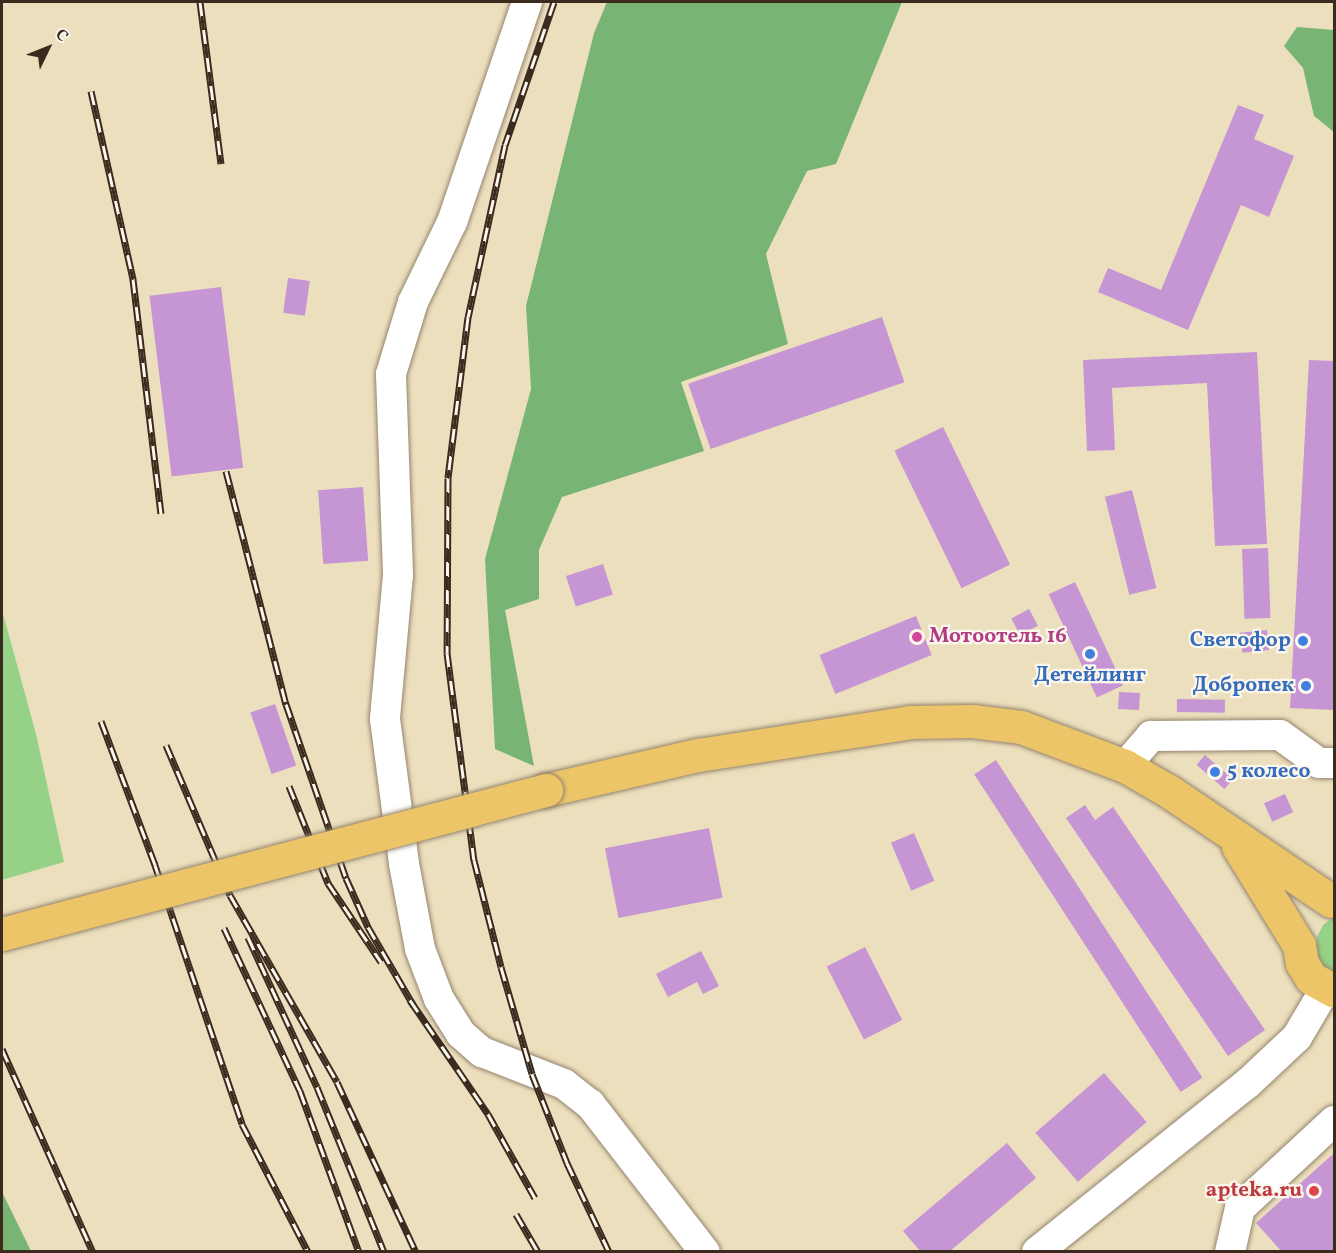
<!DOCTYPE html>
<html>
<head>
<meta charset="utf-8">
<style>
  body { margin:0 }
  #map { position:relative; width:1336px; height:1253px; overflow:hidden; background:#ecdfbd; font-family:Vollkorn,serif }
  div>[style] { position:absolute }
  [style*='--x'] { left:calc(var(--x)*1px); top:calc(var(--y)*1px); width:calc(var(--w)*1px); rotate:calc(var(--a)*1deg) }
  .green>* { inset:0; background:#95d287 }
  .forest>* { inset:0; background:#78b474 }
  .building>* { inset:0; background:#c695d4; transform-origin:0 0 }
  .roads { filter:drop-shadow(0 0 2px #94846e) drop-shadow(0 0 2px #94846e) }
  .minor>* { height:30px; margin:-15px; padding:0 15px; transform-origin:15px; border-radius:15px; background:#fff }
  .major>* { height:33px; margin:-16.5px; padding:0 16.5px; transform-origin:16.5px; border-radius:16.5px; background:#edc569 }
  .rail>* { height:7px; margin-top:-3.5px; transform-origin:0; background:repeating-linear-gradient(90deg,#fbf7ec 0 14px,#3b2a1e 0 28px); box-sizing:border-box; border-block:2px solid #3b2a1e }
  .bridges { filter:drop-shadow(0 0 2px #94846e) drop-shadow(0 0 2px #94846e) }
  .major-bridge>* { height:33px; margin:-16.5px; padding:0 16.5px; transform-origin:16.5px; border-radius:16.5px; background:#edc569 }
  .dots>* { width:16px; height:16px; translate:-50% -50%; box-sizing:border-box; border:3px solid #fbf7ec; border-radius:50% }
  span { translate:-50% -50%; white-space:nowrap; text-align:center; line-height:1.15; -webkit-text-stroke:4.5px #fbf7ec; paint-order:stroke }
  .hotel-label { font-size:21px; color:#b23c85; font-weight:700 }
  .left { translate:0 -50%; text-align:left }
  .shop-label { font-size:21px; color:#366cbe; font-weight:700 }
  .right { translate:-100% -50%; text-align:right }
  .health-label { font-size:21px; color:#be3a42; font-weight:700 }
  .frame { position:absolute; inset:0; border:3px solid #3b2a1e; pointer-events:none }
  .north { position:absolute; left:18px; top:18px; width:60px; height:60px; -webkit-text-stroke:4px #fbf7ec; paint-order:stroke; rotate:47deg; font-size:16px; font-weight:700; line-height:24px; text-align:center; color:#3b2a1e }
  .north::after { content:''; display:block; margin:auto; width:21px; height:27px; background:#3b2a1e; clip-path:polygon(50% 0,100% 100%,50% 72%,0 100%) }
</style>
</head>
<body>
<div id="map">
  <div class="green">
    <div style="clip-path:polygon(2px 610px,36px 734px,64px 862px,2px 880px)"></div>
    <div style="clip-path:polygon(1334px 917px,1334px 973px,1321px 964px,1316px 951px,1317px 937px,1323px 925px)"></div>
  </div>
  <div class="forest">
    <div style="clip-path:polygon(607px 2px,902px 2px,836px 164px,807px 171px,766px 254px,788px 344px,681px 382px,704px 451px,562px 497px,539px 550px,539px 599px,505px 610px,534px 766px,495px 749px,485px 559px,531px 389px,526px 306px,594px 33px)"></div>
    <div style="clip-path:polygon(1297px 27px,1334px 30px,1334px 132px,1314px 116px,1303px 68px,1284px 46px)"></div>
    <div style="clip-path:polygon(2px 1192px,31px 1251px,2px 1251px)"></div>
  </div>
  <div class="building">
    <div style="clip-path:polygon(1238px 105px,1264px 115px,1254px 139px,1294px 156px,1269px 217px,1241px 205px,1188px 330px,1098px 292px,1108px 268px,1161px 290px)"></div>
    <div style="left:288px;top:278px;width:22px;height:35px;rotate:8deg"></div>
    <div style="left:221px;top:287px;width:182px;height:72px;rotate:83deg"></div>
    <div style="left:882px;top:317px;width:69px;height:205px;rotate:71deg"></div>
    <div style="clip-path:polygon(1257px 352px,1267px 544px,1215px 546px,1207px 383px,1112px 388px,1115px 450px,1087px 451px,1083px 360px)"></div>
    <div style="clip-path:polygon(1309px 360px,1334px 361px,1334px 710px,1290px 708px)"></div>
    <div style="left:943px;top:427px;width:153px;height:54px;rotate:64deg"></div>
    <div style="left:363px;top:487px;width:74px;height:45px;rotate:86deg"></div>
    <div style="left:1132px;top:490px;width:101px;height:28px;rotate:76deg"></div>
    <div style="left:1268px;top:548px;width:70px;height:26px;rotate:88deg"></div>
    <div style="left:603px;top:564px;width:32px;height:39px;rotate:72deg"></div>
    <div style="left:1075px;top:582px;width:114px;height:29px;rotate:65deg"></div>
    <div style="left:1029px;top:609px;width:19px;height:20px;rotate:62deg"></div>
    <div style="left:916px;top:616px;width:42px;height:104px;rotate:68deg"></div>
    <div style="left:1267px;top:630px;width:20px;height:27px;rotate:84deg"></div>
    <div style="left:1119px;top:692px;width:21px;height:17px;rotate:3deg"></div>
    <div style="left:1177px;top:699px;width:48px;height:13px;rotate:1deg"></div>
    <div style="left:275px;top:704px;width:65px;height:26px;rotate:71deg"></div>
    <div style="left:1205px;top:755px;width:37px;height:13px;rotate:41deg"></div>
    <div style="left:996px;top:760px;width:379px;height:26px;rotate:57deg"></div>
    <div style="left:1285px;top:794px;width:20px;height:23px;rotate:66deg"></div>
    <div style="clip-path:polygon(1085px 805px,1095px 820px,1113px 807px,1265px 1030px,1228px 1056px,1066px 818px)"></div>
    <div style="left:709px;top:828px;width:71px;height:106px;rotate:79deg"></div>
    <div style="left:914px;top:833px;width:52px;height:25px;rotate:67deg"></div>
    <div style="left:865px;top:947px;width:82px;height:43px;rotate:63deg"></div>
    <div style="clip-path:polygon(701px 951px,719px 986px,703px 994px,697px 982px,668px 997px,656px 974px)"></div>
    <div style="left:1104px;top:1073px;width:65px;height:91px;rotate:49deg"></div>
    <div style="clip-path:polygon(1007px 1143px,1036px 1178px,949px 1252px,921px 1252px,903px 1231px)"></div>
    <div style="clip-path:polygon(1333px 1154px,1334px 1252px,1282px 1252px,1256px 1223px)"></div>
  </div>
  <div class="roads">
    <div class="minor">
      <div style="--x:527;--y:2;--w:232;--a:108.8"></div>
      <div style="--x:452;--y:222;--w:89;--a:116"></div>
      <div style="--x:413;--y:302;--w:75;--a:107"></div>
      <div style="--x:391;--y:374;--w:201;--a:88"></div>
      <div style="--x:398;--y:575;--w:145;--a:95.2"></div>
      <div style="--x:385;--y:719;--w:146;--a:82.5"></div>
      <div style="--x:404;--y:864;--w:86;--a:79.3"></div>
      <div style="--x:420;--y:949;--w:53;--a:69.2"></div>
      <div style="--x:439;--y:999;--w:41;--a:57.8"></div>
      <div style="--x:461;--y:1034;--w:28;--a:41"></div>
      <div style="--x:482;--y:1052;--w:88;--a:21.3"></div>
      <div style="--x:564;--y:1084;--w:33;--a:38"></div>
      <div style="--x:590;--y:1104;--w:187;--a:52.2"></div>
      <div style="--x:1125;--y:766;--w:40;--a:-49"></div>
      <div style="--x:1151;--y:736;--w:129;--a:-0.4"></div>
      <div style="--x:1280;--y:735;--w:48;--a:35.7"></div>
      <div style="--x:1319;--y:763;--w:15;--a:0"></div>
      <div style="--x:1037;--y:1252;--w:269;--a:-38.7"></div>
      <div style="--x:1247;--y:1084;--w:69;--a:-43.2"></div>
      <div style="--x:1297;--y:1037;--w:57;--a:-59.4"></div>
      <div style="--x:1230;--y:1252;--w:45;--a:-77.2"></div>
      <div style="--x:1240;--y:1208;--w:128;--a:-42.8"></div>
    </div>
    <div class="major">
      <div style="--x:546;--y:790;--w:156;--a:-13"></div>
      <div style="--x:698;--y:755;--w:215;--a:-8.8"></div>
      <div style="--x:910;--y:722;--w:62;--a:-0.9"></div>
      <div style="--x:972;--y:721;--w:49;--a:7"></div>
      <div style="--x:1021;--y:727;--w:111;--a:20.6"></div>
      <div style="--x:1125;--y:766;--w:52;--a:30"></div>
      <div style="--x:1170;--y:792;--w:194;--a:34.1"></div>
      <div style="--x:1238;--y:846;--w:116;--a:58.4"></div>
      <div style="--x:1299;--y:945;--w:18;--a:81"></div>
      <div style="--x:1302;--y:963;--w:17;--a:59"></div>
      <div style="--x:1311;--y:978;--w:26;--a:29"></div>
    </div>
  </div>
  <div class="rail">
    <div style="--x:200;--y:2;--w:163;--a:82.6"></div>
    <div style="--x:554;--y:2;--w:151;--a:108.9"></div>
    <div style="--x:505;--y:145;--w:176;--a:102.1"></div>
    <div style="--x:468;--y:317;--w:162;--a:97.1"></div>
    <div style="--x:448;--y:478;--w:175;--a:90.3"></div>
    <div style="--x:447;--y:653;--w:209;--a:82.6"></div>
    <div style="--x:474;--y:860;--w:110;--a:75.8"></div>
    <div style="--x:501;--y:967;--w:111;--a:73.8"></div>
    <div style="--x:532;--y:1074;--w:96;--a:68.5"></div>
    <div style="--x:567;--y:1163;--w:98;--a:64.7"></div>
    <div style="--x:91;--y:91;--w:193;--a:77.4"></div>
    <div style="--x:133;--y:279;--w:236;--a:83.2"></div>
    <div style="--x:226;--y:471;--w:241;--a:75.6"></div>
    <div style="--x:286;--y:704;--w:184;--a:71"></div>
    <div style="--x:346;--y:878;--w:54;--a:65.8"></div>
    <div style="--x:368;--y:927;--w:91;--a:59.8"></div>
    <div style="--x:101;--y:721;--w:154;--a:69.4"></div>
    <div style="--x:155;--y:865;--w:273;--a:71.4"></div>
    <div style="--x:242;--y:1124;--w:144;--a:62.7"></div>
    <div style="--x:166;--y:745;--w:163;--a:66.9"></div>
    <div style="--x:230;--y:895;--w:215;--a:60.2"></div>
    <div style="--x:337;--y:1082;--w:187;--a:65.1"></div>
    <div style="--x:289;--y:786;--w:105;--a:68.1"></div>
    <div style="--x:328;--y:883;--w:95;--a:56.1"></div>
    <div style="--x:224;--y:928;--w:180;--a:65"></div>
    <div style="--x:300;--y:1091;--w:171;--a:69.9"></div>
    <div style="--x:248;--y:937;--w:165;--a:65.3"></div>
    <div style="--x:317;--y:1087;--w:178;--a:67.9"></div>
    <div style="--x:410;--y:1000;--w:138;--a:55.6"></div>
    <div style="--x:488;--y:1114;--w:96;--a:60.8"></div>
    <div style="--x:2;--y:1049;--w:222;--a:65.9"></div>
    <div style="--x:516;--y:1214;--w:44;--a:59.9"></div>
  </div>
  <div class="bridges">
    <div class="major-bridge">
      <div style="--x:2;--y:934;--w:563;--a:-14.83"></div>
    </div>
  </div>
  <div class="dots">
    <div style="left:917px;top:637px;background:#d1479c"></div>
    <div style="left:1303px;top:641px;background:#3f7fe0"></div>
    <div style="left:1090px;top:654px;background:#3f7fe0"></div>
    <div style="left:1306px;top:686px;background:#3f7fe0"></div>
    <div style="left:1215px;top:772px;background:#3f7fe0"></div>
    <div style="left:1314px;top:1191px;background:#e0444e"></div>
  </div>
  <div class="hotel-label">
    <span class="left" style="left:929px;top:637px">Мотоотель 16</span>
  </div>
  <div class="shop-label">
    <span class="right" style="left:1291px;top:641px">Светофор</span>
    <span style="left:1090px;top:676px">Детейлинг</span>
    <span class="right" style="left:1294px;top:686px">Добропек</span>
    <span class="left" style="left:1227px;top:772px">5 колесо</span>
  </div>
  <div class="health-label">
    <span class="right" style="left:1302px;top:1191px">apteka.ru</span>
  </div>
  <div class="frame"></div>
  <div class="north">С</div>
</div>
</body>
</html>
